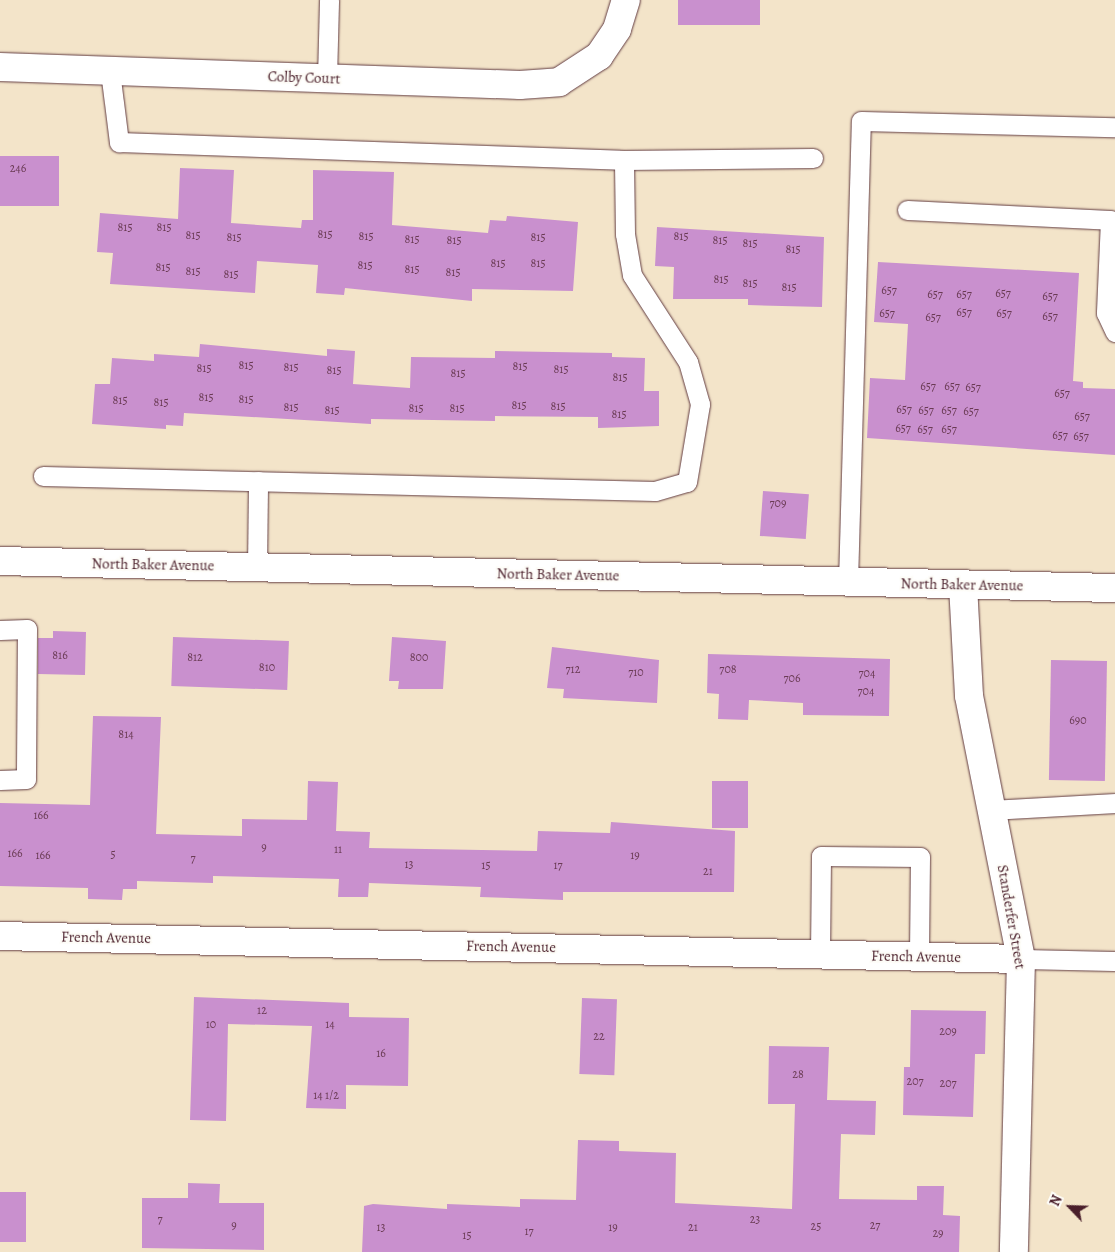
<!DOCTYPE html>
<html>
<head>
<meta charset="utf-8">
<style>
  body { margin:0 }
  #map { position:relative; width:1115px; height:1252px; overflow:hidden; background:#f3e4c9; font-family:Alegreya,serif }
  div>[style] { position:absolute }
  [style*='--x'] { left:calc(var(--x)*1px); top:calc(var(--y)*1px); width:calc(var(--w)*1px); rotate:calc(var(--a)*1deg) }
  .building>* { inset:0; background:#c990ce; transform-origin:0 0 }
  .roads { filter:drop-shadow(0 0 1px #633d43) drop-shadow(0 0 1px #633d43) }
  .lane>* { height:19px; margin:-9.5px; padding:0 9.5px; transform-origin:9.5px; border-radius:9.5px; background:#fff }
  .street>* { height:28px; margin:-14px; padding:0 14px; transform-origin:14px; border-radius:14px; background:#fff }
  .secondary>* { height:28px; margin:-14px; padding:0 14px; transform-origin:14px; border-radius:14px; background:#fff }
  span { translate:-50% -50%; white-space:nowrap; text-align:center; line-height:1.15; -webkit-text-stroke:4px #fdfcf7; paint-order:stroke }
  .number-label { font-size:12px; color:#6a3b54 }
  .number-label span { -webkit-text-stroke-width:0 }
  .street-label { font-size:15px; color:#4a1f2b }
  .north { position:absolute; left:1045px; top:1182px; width:50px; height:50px; -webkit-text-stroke:4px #fdfcf7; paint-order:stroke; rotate:294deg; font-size:14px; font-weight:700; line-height:20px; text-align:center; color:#4a1f2b }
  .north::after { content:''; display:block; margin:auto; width:18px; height:22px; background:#4a1f2b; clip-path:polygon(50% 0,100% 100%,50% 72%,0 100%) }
</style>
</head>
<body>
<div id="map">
  <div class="building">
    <div style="left:678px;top:0;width:82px;height:25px"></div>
    <div style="left:0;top:156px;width:59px;height:50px"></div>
    <div style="clip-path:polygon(180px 168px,234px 170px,231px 223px,301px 228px,302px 220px,313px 220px,313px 170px,394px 172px,392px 225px,488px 233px,490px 220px,506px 221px,507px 216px,578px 222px,573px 291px,472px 289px,472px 301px,345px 288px,344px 295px,316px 293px,318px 265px,257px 261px,255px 293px,110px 284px,113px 253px,97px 252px,100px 213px,178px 219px)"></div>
    <div style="clip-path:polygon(657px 227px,824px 237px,822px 307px,748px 305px,748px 299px,673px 299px,674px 267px,655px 266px)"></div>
    <div style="clip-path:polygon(878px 262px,1079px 273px,1073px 381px,1083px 382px,1083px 388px,1115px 389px,1115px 455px,867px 438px,870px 378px,905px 380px,908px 324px,874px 322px)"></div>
    <div style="clip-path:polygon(200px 344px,327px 356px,327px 349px,355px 351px,353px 384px,410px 388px,411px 357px,495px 358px,495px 351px,612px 353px,612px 357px,645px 358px,644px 391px,659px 391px,659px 426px,598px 428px,598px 417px,495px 416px,495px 421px,371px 419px,371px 424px,184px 413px,183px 426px,166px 425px,166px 429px,92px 424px,95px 384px,110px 384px,112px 358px,154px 361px,154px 354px,199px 357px)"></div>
    <div style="left:763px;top:491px;width:46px;height:45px;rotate:4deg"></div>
    <div style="clip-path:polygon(53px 631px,86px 632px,85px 675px,38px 674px,38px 638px,53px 638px)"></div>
    <div style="left:173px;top:637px;width:116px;height:49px;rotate:2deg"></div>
    <div style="clip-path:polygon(392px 637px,446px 641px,443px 689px,398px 689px,399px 681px,389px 681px)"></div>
    <div style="clip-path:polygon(552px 647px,659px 660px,657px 703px,563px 698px,564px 689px,547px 688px)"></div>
    <div style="clip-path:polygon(708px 654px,890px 659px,889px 716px,803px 715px,803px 703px,749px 700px,748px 720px,718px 719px,719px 694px,707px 693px)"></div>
    <div style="left:1051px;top:660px;width:56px;height:120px;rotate:1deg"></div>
    <div style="clip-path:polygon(93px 716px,161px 717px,156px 834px,242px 836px,242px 819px,307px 820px,308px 781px,338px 782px,336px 831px,370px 832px,369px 848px,537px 851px,538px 831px,610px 833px,611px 822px,735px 831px,734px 892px,563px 892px,563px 900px,480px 897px,481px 887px,369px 883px,368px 897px,338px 897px,339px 879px,213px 876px,213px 883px,137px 881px,137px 889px,123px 889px,122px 900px,88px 899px,88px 888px,0 886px,0 803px,90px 805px)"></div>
    <div style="left:712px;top:781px;width:36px;height:47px"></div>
    <div style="clip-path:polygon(194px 997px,349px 1003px,349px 1017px,409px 1018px,408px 1086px,346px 1085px,346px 1109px,306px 1108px,312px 1026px,228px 1024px,226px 1121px,190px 1120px)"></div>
    <div style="left:582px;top:998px;width:35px;height:76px;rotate:2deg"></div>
    <div style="clip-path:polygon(911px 1010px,986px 1011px,985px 1054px,975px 1054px,973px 1117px,903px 1115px,904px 1067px,910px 1067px)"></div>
    <div style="clip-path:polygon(769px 1046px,829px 1047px,827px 1100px,876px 1101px,875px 1135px,841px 1134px,839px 1199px,917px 1200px,917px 1186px,944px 1186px,943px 1215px,960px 1216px,959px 1252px,362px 1252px,364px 1206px,373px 1204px,447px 1209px,447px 1204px,520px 1207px,520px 1199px,576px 1200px,578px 1140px,619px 1141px,619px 1151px,676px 1153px,675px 1203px,792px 1209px,795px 1104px,768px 1104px)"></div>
    <div style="clip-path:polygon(188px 1183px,220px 1184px,219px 1203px,264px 1203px,264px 1250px,142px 1248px,142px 1198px,188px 1198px)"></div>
    <div style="left:0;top:1192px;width:26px;height:50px"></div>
  </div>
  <div class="roads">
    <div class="lane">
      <div style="--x:110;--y:71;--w:72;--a:82.8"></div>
      <div style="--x:119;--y:142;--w:505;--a:2.04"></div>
      <div style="--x:624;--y:160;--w:189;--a:-0.6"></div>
      <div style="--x:327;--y:78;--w:78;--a:-88.5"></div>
      <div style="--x:907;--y:210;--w:203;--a:2.8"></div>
      <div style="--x:1110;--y:220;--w:93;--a:92.5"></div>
      <div style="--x:1106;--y:313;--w:21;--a:65"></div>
      <div style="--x:43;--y:476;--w:612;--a:1.4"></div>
      <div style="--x:655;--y:491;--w:33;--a:-16"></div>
      <div style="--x:687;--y:482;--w:79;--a:-80.5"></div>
      <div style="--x:700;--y:404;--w:44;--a:-105.9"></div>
      <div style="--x:688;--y:362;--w:103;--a:-122.8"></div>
      <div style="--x:632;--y:275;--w:42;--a:-99.7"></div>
      <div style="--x:625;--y:234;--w:74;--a:-90.8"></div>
      <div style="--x:257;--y:567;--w:86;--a:-89.3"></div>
      <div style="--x:848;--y:582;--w:461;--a:-88.4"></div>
      <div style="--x:861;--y:121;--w:254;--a:1.4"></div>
      <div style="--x:0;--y:630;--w:27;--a:-2"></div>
      <div style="--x:27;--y:629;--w:150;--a:90.4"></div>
      <div style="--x:26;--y:779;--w:26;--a:178"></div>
      <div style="--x:991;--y:810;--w:124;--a:-3.2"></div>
      <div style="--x:820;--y:954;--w:98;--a:-89.4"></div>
      <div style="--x:821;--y:856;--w:99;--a:0.6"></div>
      <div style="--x:920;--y:857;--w:100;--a:90.6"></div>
      <div style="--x:1021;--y:959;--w:94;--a:1.2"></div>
    </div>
    <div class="street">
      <div style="--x:0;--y:67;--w:520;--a:1.98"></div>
      <div style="--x:520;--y:85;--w:39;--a:-4"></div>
      <div style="--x:559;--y:82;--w:48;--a:-33"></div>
      <div style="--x:599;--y:56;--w:32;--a:-56"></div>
      <div style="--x:617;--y:29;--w:30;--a:-73"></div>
      <div style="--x:963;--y:585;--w:111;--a:86.9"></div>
      <div style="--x:969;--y:696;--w:268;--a:78.8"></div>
      <div style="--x:1021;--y:959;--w:293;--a:91.4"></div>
    </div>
    <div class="secondary">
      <div style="--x:0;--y:561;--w:1115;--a:1.39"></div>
      <div style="--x:0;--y:936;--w:1021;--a:1.29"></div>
    </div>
  </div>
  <div class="number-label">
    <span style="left:18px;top:169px">246</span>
    <span style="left:125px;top:228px">815</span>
    <span style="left:164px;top:228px">815</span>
    <span style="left:325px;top:235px">815</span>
    <span style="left:193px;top:236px">815</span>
    <span style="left:366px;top:237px">815</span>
    <span style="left:681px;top:237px">815</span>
    <span style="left:234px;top:238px">815</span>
    <span style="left:538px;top:238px">815</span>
    <span style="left:412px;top:240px">815</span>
    <span style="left:454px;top:241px">815</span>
    <span style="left:720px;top:241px">815</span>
    <span style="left:750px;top:244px">815</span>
    <span style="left:793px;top:250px">815</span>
    <span style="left:498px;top:264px">815</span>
    <span style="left:538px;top:264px">815</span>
    <span style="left:365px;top:266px">815</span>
    <span style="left:163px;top:268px">815</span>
    <span style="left:412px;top:270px">815</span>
    <span style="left:193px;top:272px">815</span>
    <span style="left:453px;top:273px">815</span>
    <span style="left:231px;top:275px">815</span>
    <span style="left:721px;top:280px">815</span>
    <span style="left:750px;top:284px">815</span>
    <span style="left:789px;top:288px">815</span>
    <span style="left:889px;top:291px">657</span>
    <span style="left:1003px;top:294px">657</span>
    <span style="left:935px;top:295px">657</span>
    <span style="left:964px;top:295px">657</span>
    <span style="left:1050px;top:297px">657</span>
    <span style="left:964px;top:313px">657</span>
    <span style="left:887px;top:314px">657</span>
    <span style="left:1004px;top:314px">657</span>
    <span style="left:1050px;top:317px">657</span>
    <span style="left:933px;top:318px">657</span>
    <span style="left:246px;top:366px">815</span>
    <span style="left:520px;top:367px">815</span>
    <span style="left:291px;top:368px">815</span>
    <span style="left:204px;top:369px">815</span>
    <span style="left:561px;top:370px">815</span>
    <span style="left:334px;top:371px">815</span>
    <span style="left:458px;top:374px">815</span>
    <span style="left:620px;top:378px">815</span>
    <span style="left:928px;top:387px">657</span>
    <span style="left:952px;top:387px">657</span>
    <span style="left:973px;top:388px">657</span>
    <span style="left:1062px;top:394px">657</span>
    <span style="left:206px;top:398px">815</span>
    <span style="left:246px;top:400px">815</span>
    <span style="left:120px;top:401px">815</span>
    <span style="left:161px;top:403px">815</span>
    <span style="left:519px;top:406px">815</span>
    <span style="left:558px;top:407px">815</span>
    <span style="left:291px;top:408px">815</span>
    <span style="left:416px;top:409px">815</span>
    <span style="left:457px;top:409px">815</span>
    <span style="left:904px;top:410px">657</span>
    <span style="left:332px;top:411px">815</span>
    <span style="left:926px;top:411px">657</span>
    <span style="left:949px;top:411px">657</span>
    <span style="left:971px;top:412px">657</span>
    <span style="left:619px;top:415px">815</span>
    <span style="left:1082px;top:417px">657</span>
    <span style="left:903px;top:429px">657</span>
    <span style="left:925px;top:430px">657</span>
    <span style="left:949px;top:430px">657</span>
    <span style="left:1060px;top:436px">657</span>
    <span style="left:1081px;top:437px">657</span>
    <span style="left:778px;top:504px">709</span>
    <span style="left:60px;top:656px">816</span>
    <span style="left:195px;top:658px">812</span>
    <span style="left:419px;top:658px">800</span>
    <span style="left:267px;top:668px">810</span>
    <span style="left:573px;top:670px">712</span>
    <span style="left:728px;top:670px">708</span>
    <span style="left:636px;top:673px">710</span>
    <span style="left:867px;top:674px">704</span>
    <span style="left:792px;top:679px">706</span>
    <span style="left:866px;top:692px">704</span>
    <span style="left:1078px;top:721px">690</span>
    <span style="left:126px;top:735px">814</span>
    <span style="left:41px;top:816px">166</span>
    <span style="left:264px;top:848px">9</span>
    <span style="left:338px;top:850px">11</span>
    <span style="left:15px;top:854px">166</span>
    <span style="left:113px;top:855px">5</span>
    <span style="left:43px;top:856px">166</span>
    <span style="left:635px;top:856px">19</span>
    <span style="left:193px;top:859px">7</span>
    <span style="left:409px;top:865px">13</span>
    <span style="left:486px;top:866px">15</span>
    <span style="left:558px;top:866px">17</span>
    <span style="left:708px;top:872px">21</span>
    <span style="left:262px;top:1011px">12</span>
    <span style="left:211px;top:1025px">10</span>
    <span style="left:330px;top:1025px">14</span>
    <span style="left:948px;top:1032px">209</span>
    <span style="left:599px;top:1037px">22</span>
    <span style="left:381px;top:1054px">16</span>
    <span style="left:798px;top:1075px">28</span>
    <span style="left:915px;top:1082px">207</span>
    <span style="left:948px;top:1084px">207</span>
    <span style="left:326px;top:1096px">14 1/2</span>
    <span style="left:160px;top:1220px">7</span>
    <span style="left:755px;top:1220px">23</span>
    <span style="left:234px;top:1226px">9</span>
    <span style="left:875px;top:1226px">27</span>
    <span style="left:816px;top:1227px">25</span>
    <span style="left:381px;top:1228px">13</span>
    <span style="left:613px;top:1228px">19</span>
    <span style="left:693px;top:1228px">21</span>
    <span style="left:529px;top:1232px">17</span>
    <span style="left:938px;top:1234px">29</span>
    <span style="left:467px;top:1236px">15</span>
  </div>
  <div class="street-label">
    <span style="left:304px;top:78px;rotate:2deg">Colby Court</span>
    <span style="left:153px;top:565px;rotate:1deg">North Baker Avenue</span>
    <span style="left:558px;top:575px;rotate:1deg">North Baker Avenue</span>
    <span style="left:962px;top:585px;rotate:1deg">North Baker Avenue</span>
    <span style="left:1011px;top:917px;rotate:80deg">Standerfer Street</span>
    <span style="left:106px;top:938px;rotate:1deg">French Avenue</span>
    <span style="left:511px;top:947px;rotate:1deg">French Avenue</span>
    <span style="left:916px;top:957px;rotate:1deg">French Avenue</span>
  </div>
  <div class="north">N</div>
</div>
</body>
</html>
